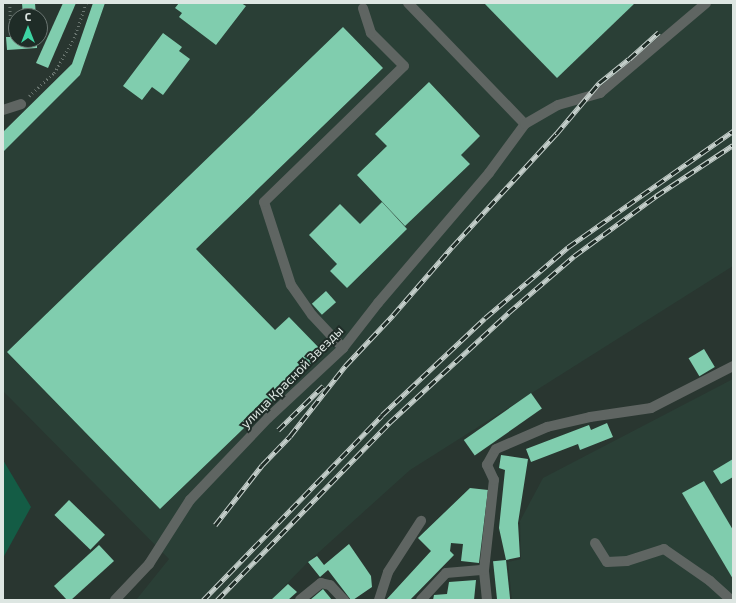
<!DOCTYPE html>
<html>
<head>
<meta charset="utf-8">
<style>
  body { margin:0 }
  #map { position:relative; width:736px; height:603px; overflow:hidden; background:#293630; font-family:"Exo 2",sans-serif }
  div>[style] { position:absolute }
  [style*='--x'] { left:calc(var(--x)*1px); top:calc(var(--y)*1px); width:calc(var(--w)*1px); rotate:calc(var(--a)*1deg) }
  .built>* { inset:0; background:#2a3f36 }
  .green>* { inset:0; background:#145c45 }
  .building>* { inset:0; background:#80cdae; transform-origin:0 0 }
  .path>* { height:2.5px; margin-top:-1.25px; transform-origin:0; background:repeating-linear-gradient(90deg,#6a7670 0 1px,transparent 0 4px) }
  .minor>* { height:10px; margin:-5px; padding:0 5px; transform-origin:5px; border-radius:5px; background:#5f6562 }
  .rail>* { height:4.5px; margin-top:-2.25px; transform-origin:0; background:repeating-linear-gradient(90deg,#1f2c27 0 9px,#c5cfcb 0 18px); box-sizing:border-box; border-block:1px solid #c5cfcb }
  span { translate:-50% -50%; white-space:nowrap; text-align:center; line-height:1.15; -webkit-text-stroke:4px #1f2c27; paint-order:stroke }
  .street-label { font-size:13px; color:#dde6e2 }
  .frame { position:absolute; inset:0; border:4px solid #dde6e2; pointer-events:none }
  .north { position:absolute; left:8px; top:8px; width:40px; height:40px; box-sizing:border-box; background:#1f2c27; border:1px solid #6b7672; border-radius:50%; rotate:0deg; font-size:11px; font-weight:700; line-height:16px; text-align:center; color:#dde6e2 }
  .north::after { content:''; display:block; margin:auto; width:14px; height:18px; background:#3dd4a3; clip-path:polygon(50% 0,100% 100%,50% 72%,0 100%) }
</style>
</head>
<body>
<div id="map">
  <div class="built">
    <div style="clip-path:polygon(105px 3px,733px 3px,733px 266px,410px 470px,308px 562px,271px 600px,136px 600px,169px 559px,3px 391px,3px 152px,80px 75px)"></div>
    <div style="clip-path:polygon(733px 379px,733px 600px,512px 600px,508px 562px,521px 559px,520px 521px,543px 478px)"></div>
  </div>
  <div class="green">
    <div style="clip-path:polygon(3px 460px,31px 507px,3px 558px)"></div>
  </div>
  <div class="building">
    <div style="clip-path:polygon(22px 3px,35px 3px,36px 16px,23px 16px)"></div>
    <div style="clip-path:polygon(63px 3px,76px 3px,48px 68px,36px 63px)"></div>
    <div style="clip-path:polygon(93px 3px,105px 3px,80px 75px,3px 152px,3px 132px,72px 64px)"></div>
    <div style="clip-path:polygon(179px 3px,241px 3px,246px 6px,216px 45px,179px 17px,182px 13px,175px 8px)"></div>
    <div style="clip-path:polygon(484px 3px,635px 3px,557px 78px)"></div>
    <div style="clip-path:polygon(343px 27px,383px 68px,196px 249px,275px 330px,289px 317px,323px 352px,160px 509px,7px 352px)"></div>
    <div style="clip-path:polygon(163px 33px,182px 47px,179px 51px,190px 59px,163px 95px,152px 87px,142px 100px,123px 86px)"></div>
    <div style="clip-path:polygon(6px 37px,16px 37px,16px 40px,37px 40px,37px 48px,7px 50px)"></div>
    <div style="clip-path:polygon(429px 82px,480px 136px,461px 155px,470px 164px,405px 226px,357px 175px,387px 146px,375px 134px)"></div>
    <div style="clip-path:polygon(382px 202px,407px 229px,347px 288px,330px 271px,337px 264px,309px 235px,340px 204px,360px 224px)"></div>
    <div style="left:326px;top:291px;width:15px;height:19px;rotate:48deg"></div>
    <div style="left:704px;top:349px;width:21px;height:18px;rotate:59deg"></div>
    <div style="left:531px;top:393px;width:19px;height:82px;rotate:55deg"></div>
    <div style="clip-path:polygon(607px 423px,613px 437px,580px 450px,578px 444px,531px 462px,526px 449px,589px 425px,591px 430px)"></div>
    <div style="clip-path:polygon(501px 455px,528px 459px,518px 523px,520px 557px,506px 560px,499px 528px,505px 470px,499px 468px)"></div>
    <div style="clip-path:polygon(733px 459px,733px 477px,721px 484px,713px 471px)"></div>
    <div style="clip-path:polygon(704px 481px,733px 530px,733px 579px,682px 493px)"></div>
    <div style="clip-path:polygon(470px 488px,488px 490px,479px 563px,461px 561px,463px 544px,451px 543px,450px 551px,454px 555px,410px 600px,386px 600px,431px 551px,418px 538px)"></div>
    <div style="left:69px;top:500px;width:50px;height:21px;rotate:44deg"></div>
    <div style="clip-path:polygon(349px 544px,371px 576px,372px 587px,353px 600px,351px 600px,328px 570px,320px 577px,308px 562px,317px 556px,324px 565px)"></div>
    <div style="clip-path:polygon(99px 545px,114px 561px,71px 600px,67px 600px,54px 586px)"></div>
    <div style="left:506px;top:560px;width:40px;height:13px;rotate:84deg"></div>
    <div style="clip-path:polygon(476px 580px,474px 600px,433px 600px,434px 595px,447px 594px,449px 582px)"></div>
    <div style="clip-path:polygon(288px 584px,297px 592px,288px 600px,271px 600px)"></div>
    <div style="clip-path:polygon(323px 589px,332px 600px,310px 600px)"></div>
  </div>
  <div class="path">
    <div style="--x:10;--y:3;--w:23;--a:88"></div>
    <div style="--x:29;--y:96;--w:34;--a:-43"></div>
    <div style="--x:54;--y:73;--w:40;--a:-60.3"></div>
    <div style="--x:74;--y:38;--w:37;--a:-71"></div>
  </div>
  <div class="minor">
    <div style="--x:408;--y:3;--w:168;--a:46"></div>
    <div style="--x:3;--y:110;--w:19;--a:-18"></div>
    <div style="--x:343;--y:348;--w:45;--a:-133.2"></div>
    <div style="--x:312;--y:315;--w:37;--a:-125"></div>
    <div style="--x:291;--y:285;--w:87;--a:-108"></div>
    <div style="--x:264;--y:202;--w:195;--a:-44.2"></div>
    <div style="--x:404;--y:66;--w:47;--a:-135"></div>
    <div style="--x:371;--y:33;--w:26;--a:-108"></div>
    <div style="--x:595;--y:543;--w:22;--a:58"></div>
    <div style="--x:607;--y:562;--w:20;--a:-3"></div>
    <div style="--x:627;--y:561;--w:39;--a:-18"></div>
    <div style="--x:664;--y:549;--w:56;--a:34.8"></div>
    <div style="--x:710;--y:581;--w:28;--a:42"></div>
    <div style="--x:115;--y:600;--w:50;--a:-46.6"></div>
    <div style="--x:149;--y:564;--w:76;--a:-57.4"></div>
    <div style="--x:190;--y:500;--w:113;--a:-46.4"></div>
    <div style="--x:268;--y:418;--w:103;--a:-43"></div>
    <div style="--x:343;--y:348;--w:57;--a:-52.1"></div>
    <div style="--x:378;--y:303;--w:171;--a:-49.5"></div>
    <div style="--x:489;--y:173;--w:61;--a:-53.7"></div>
    <div style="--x:525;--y:124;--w:38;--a:-30"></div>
    <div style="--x:558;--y:105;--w:44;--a:-15.9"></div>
    <div style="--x:600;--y:93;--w:139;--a:-40.3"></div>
    <div style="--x:300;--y:600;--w:27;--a:-39"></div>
    <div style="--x:321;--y:583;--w:9;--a:13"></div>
    <div style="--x:330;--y:585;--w:21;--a:47"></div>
    <div style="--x:379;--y:600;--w:29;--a:-72"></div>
    <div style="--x:388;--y:572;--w:61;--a:-57.1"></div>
    <div style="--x:421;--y:600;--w:37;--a:-47"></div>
    <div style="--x:446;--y:573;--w:38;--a:-5"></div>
    <div style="--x:487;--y:600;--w:30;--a:-96"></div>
    <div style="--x:484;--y:570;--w:91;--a:-83.7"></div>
    <div style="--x:494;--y:480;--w:17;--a:-115"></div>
    <div style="--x:487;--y:465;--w:18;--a:-61"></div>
    <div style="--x:496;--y:449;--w:56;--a:-23.3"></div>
    <div style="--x:547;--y:427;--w:44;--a:-13.1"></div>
    <div style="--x:590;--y:417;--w:62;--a:-8.4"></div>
    <div style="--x:651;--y:408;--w:92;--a:-27.1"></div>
  </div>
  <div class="rail">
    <div style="--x:278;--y:430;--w:63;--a:-44.4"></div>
    <div style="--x:215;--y:525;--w:76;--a:-51.9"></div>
    <div style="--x:262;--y:465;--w:40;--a:-46"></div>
    <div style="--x:290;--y:436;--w:89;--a:-51.8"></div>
    <div style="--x:345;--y:366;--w:70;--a:-46.7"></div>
    <div style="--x:393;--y:315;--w:90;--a:-49.1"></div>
    <div style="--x:452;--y:247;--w:154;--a:-47.4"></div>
    <div style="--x:556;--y:134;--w:67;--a:-49.9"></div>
    <div style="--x:599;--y:83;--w:38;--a:-39"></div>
    <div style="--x:629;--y:59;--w:40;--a:-42"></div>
    <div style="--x:203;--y:600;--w:257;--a:-45.9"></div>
    <div style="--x:382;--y:415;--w:141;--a:-43.3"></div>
    <div style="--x:485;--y:318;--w:109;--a:-40.5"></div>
    <div style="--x:568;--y:247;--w:202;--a:-35.1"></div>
    <div style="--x:217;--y:600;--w:247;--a:-45.8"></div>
    <div style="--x:389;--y:423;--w:162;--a:-42.7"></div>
    <div style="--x:508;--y:313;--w:87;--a:-40.8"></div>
    <div style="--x:574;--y:256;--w:102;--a:-36.2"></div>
    <div style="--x:656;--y:196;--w:92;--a:-33.5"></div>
  </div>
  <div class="street-label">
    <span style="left:292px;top:377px;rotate:-45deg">улица Красной Звезды</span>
  </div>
  <div class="frame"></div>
  <div class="north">С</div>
</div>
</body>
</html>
